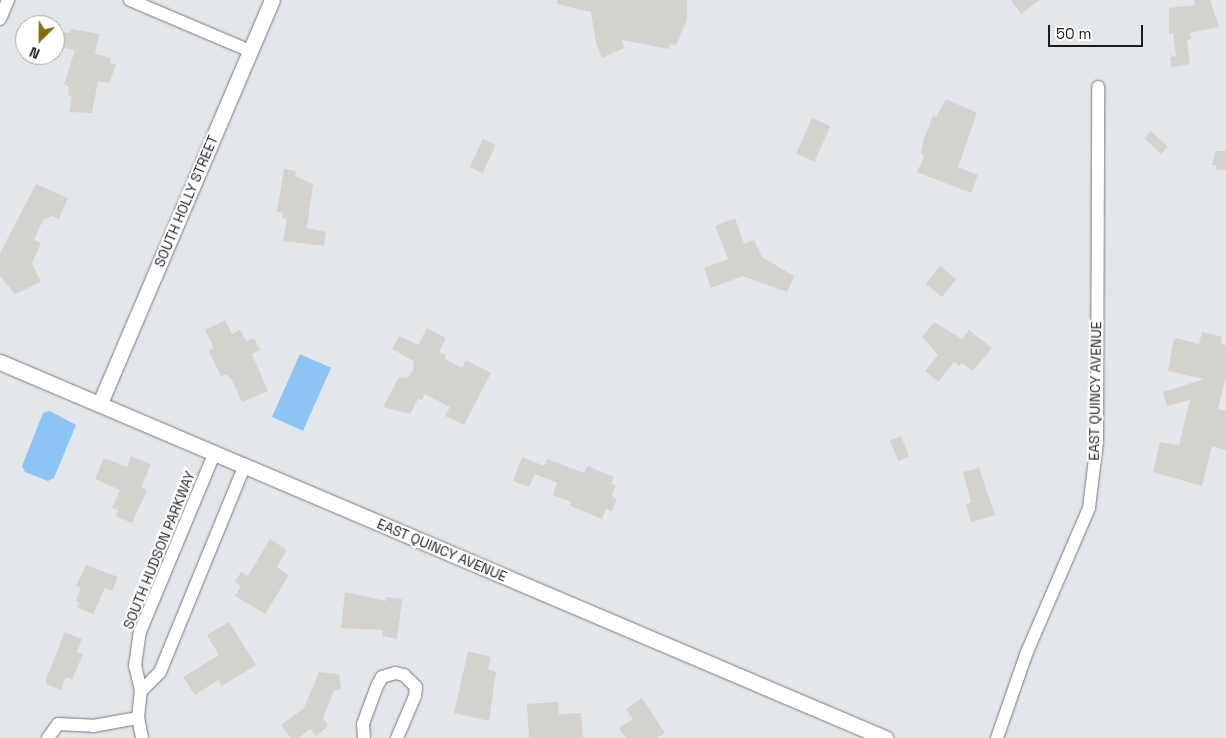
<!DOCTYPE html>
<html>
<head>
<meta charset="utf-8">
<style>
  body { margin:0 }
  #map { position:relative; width:1226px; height:738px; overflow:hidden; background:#e3e7eb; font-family:"Space Grotesk",sans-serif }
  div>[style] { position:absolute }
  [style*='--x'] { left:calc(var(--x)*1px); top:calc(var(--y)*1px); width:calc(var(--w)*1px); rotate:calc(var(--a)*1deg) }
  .green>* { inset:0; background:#8cc5f3; transform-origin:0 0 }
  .building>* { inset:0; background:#d3d2cc; transform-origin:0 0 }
  .roads { filter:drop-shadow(0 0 1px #75797d) drop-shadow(0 0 1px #75797d) }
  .minor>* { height:12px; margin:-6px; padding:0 6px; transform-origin:6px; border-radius:6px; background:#fff }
  .tertiary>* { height:15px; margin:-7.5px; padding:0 7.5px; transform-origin:7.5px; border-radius:7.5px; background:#fff }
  span { translate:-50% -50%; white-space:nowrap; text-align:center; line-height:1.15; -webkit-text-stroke:4.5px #fff; paint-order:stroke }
  .street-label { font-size:14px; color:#1b1d1e }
  .north { position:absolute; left:15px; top:15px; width:50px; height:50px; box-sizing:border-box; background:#fff; border:1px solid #a4a5a5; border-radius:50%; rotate:203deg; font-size:14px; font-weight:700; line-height:20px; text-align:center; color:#1b1d1e }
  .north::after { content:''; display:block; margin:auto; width:18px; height:22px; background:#856e0c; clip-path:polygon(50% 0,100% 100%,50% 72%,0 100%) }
  .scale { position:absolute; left:1048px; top:25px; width:95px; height:22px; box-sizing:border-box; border:2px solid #1b1d1e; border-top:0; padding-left:6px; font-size:15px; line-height:18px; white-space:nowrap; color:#1b1d1e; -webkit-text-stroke:4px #fff; paint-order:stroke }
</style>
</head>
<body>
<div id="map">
  <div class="green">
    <div style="left:300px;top:354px;width:34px;height:69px;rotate:24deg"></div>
    <div style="clip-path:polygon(50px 411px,76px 425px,54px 478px,48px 481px,25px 472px,22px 466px,43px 413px)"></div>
  </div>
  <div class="building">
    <div style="clip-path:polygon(558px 0,687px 0,687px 20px,676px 45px,670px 44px,669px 49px,622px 40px,624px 48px,602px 58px,596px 43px,591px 12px,557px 4px)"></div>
    <div style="clip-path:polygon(1011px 0,1040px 0,1021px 14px)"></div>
    <div style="clip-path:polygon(1194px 0,1210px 0,1219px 27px,1190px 33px,1191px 39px,1187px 40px,1190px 64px,1171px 67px,1170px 57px,1176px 56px,1173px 33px,1169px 34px,1169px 8px,1195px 5px)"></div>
    <div style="clip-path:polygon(72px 29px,99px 34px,95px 54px,111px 58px,110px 63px,116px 65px,109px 83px,98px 81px,92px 113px,69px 112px,72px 97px,68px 95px,69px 87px,64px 84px,75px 50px,55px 46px,55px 41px,57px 31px,69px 33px)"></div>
    <div style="clip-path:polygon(946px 99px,977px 113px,958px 167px,978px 175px,971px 193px,917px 172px,924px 157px,921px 153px,923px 141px,933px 116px,936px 117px)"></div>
    <div style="left:812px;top:118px;width:20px;height:39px;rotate:24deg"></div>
    <div style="left:1151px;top:131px;width:23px;height:10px;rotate:43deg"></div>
    <div style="left:483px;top:139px;width:14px;height:31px;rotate:25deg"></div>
    <div style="clip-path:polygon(1216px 151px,1226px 151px,1226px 170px,1216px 170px,1216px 165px,1212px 165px)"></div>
    <div style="clip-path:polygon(284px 169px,296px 171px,295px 176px,313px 184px,307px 228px,326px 232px,324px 246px,283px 241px,287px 219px,282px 218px,283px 213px,277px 212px)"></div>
    <div style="clip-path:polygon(36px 184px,68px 198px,59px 219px,52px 216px,43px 220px,34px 240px,41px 243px,32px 263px,41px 282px,15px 294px,0 276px,0 253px)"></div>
    <div style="clip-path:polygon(735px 218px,744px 244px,754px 240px,762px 257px,794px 276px,787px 292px,743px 276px,711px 288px,704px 268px,728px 259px,715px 226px)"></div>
    <div style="left:940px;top:266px;width:21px;height:23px;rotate:39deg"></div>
    <div style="clip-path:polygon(225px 320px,232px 334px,240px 330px,246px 341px,254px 338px,260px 350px,252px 354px,268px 391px,242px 402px,232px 380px,226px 374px,221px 376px,209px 351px,214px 348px,205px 330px)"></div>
    <div style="clip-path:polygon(934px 322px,962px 339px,969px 330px,992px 348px,973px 371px,962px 363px,959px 366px,954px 362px,938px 382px,925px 371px,938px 355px,922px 337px)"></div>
    <div style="clip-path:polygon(427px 328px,446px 338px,439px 352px,446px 355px,445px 359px,462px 368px,466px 360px,491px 373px,464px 425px,445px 416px,450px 407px,425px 394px,422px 400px,418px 399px,410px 414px,383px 407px,399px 377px,408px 378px,413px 370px,414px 361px,392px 349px,399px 336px,418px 345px)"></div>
    <div style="clip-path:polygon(1202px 332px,1222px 337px,1221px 344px,1226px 345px,1226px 376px,1218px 409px,1226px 411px,1226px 450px,1212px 446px,1202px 486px,1153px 472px,1160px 442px,1179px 445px,1190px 400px,1167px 406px,1163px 392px,1204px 379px,1168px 371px,1173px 343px,1176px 338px,1199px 344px)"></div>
    <div style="left:901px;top:436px;width:22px;height:12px;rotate:68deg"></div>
    <div style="clip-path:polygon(131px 456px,151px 464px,141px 487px,147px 490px,132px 523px,116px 516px,118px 510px,112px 508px,120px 490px,95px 479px,104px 458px,127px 467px)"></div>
    <div style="clip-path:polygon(522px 457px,544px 466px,547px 459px,584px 473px,588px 466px,614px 477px,611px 484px,616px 485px,612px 496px,617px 499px,612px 511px,606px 509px,602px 519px,569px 505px,571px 502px,553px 495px,557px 483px,535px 474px,529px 487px,513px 481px)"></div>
    <div style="clip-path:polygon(979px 468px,995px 515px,971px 522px,966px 504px,971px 502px,963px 472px)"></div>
    <div style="clip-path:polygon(270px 539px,287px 550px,277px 567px,289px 575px,265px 614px,235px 596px,241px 586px,235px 582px,241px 572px,248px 576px)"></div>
    <div style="clip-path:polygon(86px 565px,118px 577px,112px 591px,105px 588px,93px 614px,77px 607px,79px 603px,76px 601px,81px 588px,76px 586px)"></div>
    <div style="clip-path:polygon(345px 592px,386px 601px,386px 597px,402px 599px,397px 639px,382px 636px,383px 630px,341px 628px)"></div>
    <div style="clip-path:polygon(229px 622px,256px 665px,222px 686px,218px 680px,195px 695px,183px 677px,219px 655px,207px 635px)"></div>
    <div style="clip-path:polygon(65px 632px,82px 639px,77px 652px,83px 654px,72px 680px,66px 677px,61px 690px,46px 684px,46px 679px)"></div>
    <div style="clip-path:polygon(468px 651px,491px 657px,488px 669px,496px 672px,489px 721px,454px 713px)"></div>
    <div style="clip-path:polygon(319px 672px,339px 674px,341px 689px,334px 691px,323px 718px,328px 726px,316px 736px,310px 729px,299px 738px,291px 738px,281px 725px,304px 708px)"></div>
    <div style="clip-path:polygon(642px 698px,665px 733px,657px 738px,626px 738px,619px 728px,633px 719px,626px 709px)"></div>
    <div style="clip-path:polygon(558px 702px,559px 714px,581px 713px,583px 738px,529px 738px,527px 704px)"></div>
  </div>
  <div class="roads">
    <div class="minor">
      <div style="--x:130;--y:0;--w:130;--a:23"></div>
      <div style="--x:0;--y:19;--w:21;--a:-67"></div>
      <div style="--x:141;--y:691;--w:27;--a:-45"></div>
      <div style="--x:160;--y:672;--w:224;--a:-67.7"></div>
      <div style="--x:48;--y:738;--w:17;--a:-54"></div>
      <div style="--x:58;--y:724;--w:35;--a:3"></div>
      <div style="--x:93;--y:726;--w:46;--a:-10.1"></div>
      <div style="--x:142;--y:738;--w:20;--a:-101"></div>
      <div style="--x:138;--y:718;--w:27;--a:-84"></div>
      <div style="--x:141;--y:691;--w:26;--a:-103"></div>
      <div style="--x:135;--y:666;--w:34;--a:-82"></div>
      <div style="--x:140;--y:632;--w:195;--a:-67.4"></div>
      <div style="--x:364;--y:738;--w:14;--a:-94"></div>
      <div style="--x:363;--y:724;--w:40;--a:-69.8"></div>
      <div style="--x:377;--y:686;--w:10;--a:-61"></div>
      <div style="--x:382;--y:677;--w:14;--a:-17"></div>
      <div style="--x:395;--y:673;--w:9;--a:13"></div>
      <div style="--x:404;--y:675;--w:17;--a:45"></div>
      <div style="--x:416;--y:687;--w:9;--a:96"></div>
      <div style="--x:415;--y:696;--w:46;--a:113.2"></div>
      <div style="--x:997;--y:738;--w:91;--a:-70.8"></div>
      <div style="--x:1027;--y:652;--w:157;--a:-66.7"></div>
      <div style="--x:1089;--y:508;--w:66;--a:-83.1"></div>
      <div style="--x:1097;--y:442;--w:355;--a:-89.8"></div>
    </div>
    <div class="tertiary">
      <div style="--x:0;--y:362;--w:962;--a:23.02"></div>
      <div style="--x:100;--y:403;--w:438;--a:-66.9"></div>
    </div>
  </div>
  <div class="street-label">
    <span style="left:186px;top:201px;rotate:-67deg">SOUTH HOLLY STREET</span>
    <span style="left:1095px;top:391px;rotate:-89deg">EAST QUINCY AVENUE</span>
    <span style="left:159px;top:550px;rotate:-68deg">SOUTH HUDSON PARKWAY</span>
    <span style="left:442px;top:550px;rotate:23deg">EAST QUINCY AVENUE</span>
  </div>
  <div class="north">N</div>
  <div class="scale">50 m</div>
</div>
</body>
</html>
